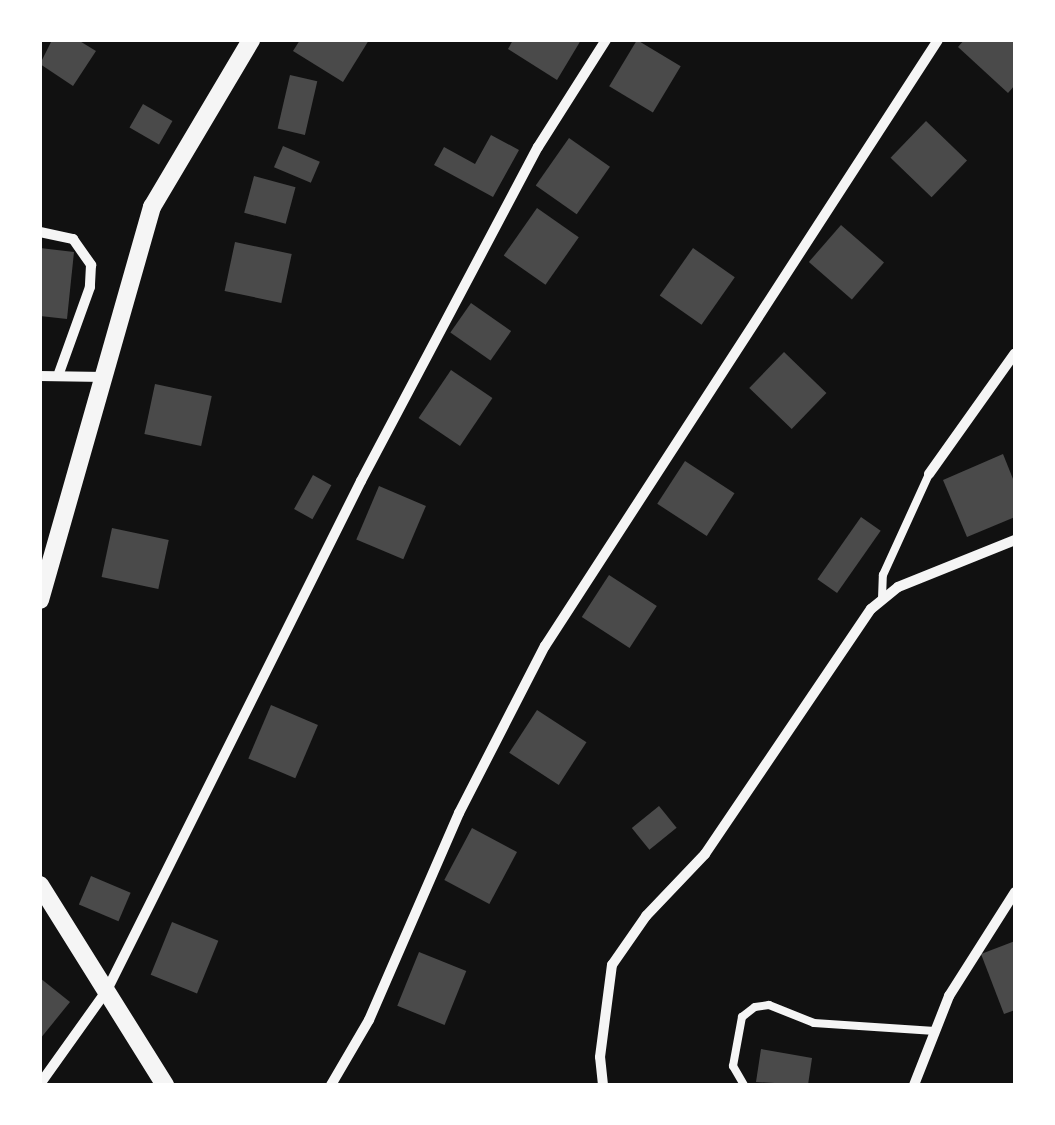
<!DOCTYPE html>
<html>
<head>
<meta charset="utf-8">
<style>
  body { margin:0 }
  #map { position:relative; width:1055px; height:1125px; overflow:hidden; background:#111; font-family:Commissioner,sans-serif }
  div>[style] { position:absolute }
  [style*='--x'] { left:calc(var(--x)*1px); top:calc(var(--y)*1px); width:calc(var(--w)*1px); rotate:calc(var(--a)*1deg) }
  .building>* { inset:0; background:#4a4a4a; transform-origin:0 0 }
  .service>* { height:8px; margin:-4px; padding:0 4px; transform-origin:4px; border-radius:4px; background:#f5f5f5 }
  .minor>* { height:10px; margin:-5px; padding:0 5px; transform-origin:5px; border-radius:5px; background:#f5f5f5 }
  .tertiary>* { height:18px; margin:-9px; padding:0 9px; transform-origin:9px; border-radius:9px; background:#f5f5f5 }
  span { translate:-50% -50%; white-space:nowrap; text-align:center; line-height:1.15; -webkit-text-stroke:10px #fff; paint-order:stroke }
  .frame { position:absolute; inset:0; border:42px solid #fff; pointer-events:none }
</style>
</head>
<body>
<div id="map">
  <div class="building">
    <div style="clip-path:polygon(52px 40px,78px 40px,96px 51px,73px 86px,40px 64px)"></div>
    <div style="clip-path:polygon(300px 40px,369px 40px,343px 82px,293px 51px)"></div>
    <div style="clip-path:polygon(513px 40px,581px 40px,557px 80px,508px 49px)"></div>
    <div style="left:637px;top:40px;width:51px;height:54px;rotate:31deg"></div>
    <div style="clip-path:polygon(964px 40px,1015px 40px,1015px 85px,1008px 93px,958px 47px)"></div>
    <div style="left:290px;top:75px;width:28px;height:55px;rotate:13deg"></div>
    <div style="left:143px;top:104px;width:34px;height:27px;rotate:30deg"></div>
    <div style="left:926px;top:121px;width:57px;height:51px;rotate:44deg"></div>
    <div style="clip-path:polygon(491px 135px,519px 150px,493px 197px,434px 165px,444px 147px,475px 164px)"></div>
    <div style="left:569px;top:138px;width:50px;height:58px;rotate:35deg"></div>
    <div style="left:283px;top:146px;width:40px;height:23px;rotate:23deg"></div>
    <div style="left:254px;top:176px;width:43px;height:38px;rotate:15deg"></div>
    <div style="left:537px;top:208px;width:51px;height:58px;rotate:35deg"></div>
    <div style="left:841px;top:225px;width:57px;height:49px;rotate:41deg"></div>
    <div style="left:235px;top:242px;width:58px;height:50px;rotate:12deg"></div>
    <div style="clip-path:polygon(40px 248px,74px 252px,67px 319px,40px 316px)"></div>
    <div style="left:693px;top:248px;width:51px;height:58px;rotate:35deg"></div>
    <div style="left:471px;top:303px;width:49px;height:36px;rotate:35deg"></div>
    <div style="left:784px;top:352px;width:59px;height:50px;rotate:44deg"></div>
    <div style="left:451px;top:370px;width:50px;height:58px;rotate:34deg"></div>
    <div style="left:155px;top:384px;width:58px;height:51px;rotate:12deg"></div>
    <div style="clip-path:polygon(1003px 454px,1015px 484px,1015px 517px,967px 537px,943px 480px)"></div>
    <div style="left:685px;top:461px;width:59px;height:51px;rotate:33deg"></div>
    <div style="left:313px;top:475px;width:21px;height:39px;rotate:29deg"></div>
    <div style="left:379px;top:486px;width:51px;height:58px;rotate:23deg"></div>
    <div style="left:861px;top:517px;width:24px;height:76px;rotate:35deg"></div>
    <div style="left:112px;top:528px;width:58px;height:50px;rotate:12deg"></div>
    <div style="left:609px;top:575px;width:57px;height:50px;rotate:33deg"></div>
    <div style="left:271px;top:705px;width:51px;height:58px;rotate:23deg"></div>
    <div style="left:537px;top:710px;width:59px;height:51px;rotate:33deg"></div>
    <div style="left:659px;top:806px;width:28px;height:35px;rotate:51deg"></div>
    <div style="left:472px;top:828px;width:51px;height:59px;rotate:28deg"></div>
    <div style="left:91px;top:876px;width:43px;height:31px;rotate:23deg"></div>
    <div style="left:172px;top:922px;width:50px;height:57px;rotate:22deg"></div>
    <div style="clip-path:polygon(1015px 941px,1015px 1010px,1004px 1014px,981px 954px)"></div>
    <div style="left:419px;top:952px;width:51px;height:58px;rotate:22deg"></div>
    <div style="clip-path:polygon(40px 978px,70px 1002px,40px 1039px)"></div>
    <div style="clip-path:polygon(761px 1049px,812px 1058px,808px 1085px,756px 1082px)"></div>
  </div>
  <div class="service">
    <div style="--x:882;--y:599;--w:24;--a:-88"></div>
    <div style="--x:883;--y:575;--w:111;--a:-65.5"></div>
    <div style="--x:744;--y:1085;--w:22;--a:-120"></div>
    <div style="--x:733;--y:1066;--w:50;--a:-79.6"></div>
    <div style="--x:742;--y:1017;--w:16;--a:-38"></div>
    <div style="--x:755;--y:1007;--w:14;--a:-8"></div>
    <div style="--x:769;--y:1005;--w:48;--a:21.8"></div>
    <div style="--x:814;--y:1023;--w:121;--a:3.8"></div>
  </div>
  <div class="minor">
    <div style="--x:40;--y:232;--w:34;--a:12"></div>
    <div style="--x:73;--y:239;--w:32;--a:55"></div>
    <div style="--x:91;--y:265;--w:22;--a:93"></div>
    <div style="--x:90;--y:287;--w:91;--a:109.8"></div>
    <div style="--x:40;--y:376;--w:64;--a:0.9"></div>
    <div style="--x:929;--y:474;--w:148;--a:-54.6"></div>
    <div style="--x:40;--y:1084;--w:115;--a:-54.5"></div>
    <div style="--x:107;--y:990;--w:569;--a:-63.48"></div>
    <div style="--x:361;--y:481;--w:378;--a:-62.1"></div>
    <div style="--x:538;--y:147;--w:127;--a:-57.6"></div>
    <div style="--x:331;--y:1085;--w:75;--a:-59.7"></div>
    <div style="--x:369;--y:1020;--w:226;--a:-66.5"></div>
    <div style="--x:459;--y:813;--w:188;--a:-62.8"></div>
    <div style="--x:545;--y:646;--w:722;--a:-57.04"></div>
    <div style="--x:603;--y:1085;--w:28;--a:-96"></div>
    <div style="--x:600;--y:1057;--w:93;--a:-82.6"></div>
    <div style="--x:612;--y:965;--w:60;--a:-55.2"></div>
    <div style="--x:646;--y:916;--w:86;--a:-46.4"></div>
    <div style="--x:705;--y:854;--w:296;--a:-55.9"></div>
    <div style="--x:871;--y:609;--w:35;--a:-39"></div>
    <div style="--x:898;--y:587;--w:126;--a:-21.9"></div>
    <div style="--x:914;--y:1085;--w:96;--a:-68.5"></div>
    <div style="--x:949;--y:996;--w:123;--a:-57.6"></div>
  </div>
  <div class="tertiary">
    <div style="--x:40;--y:600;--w:409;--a:-74.1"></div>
    <div style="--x:152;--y:207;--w:194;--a:-59.3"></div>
    <div style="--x:40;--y:885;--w:236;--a:58"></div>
  </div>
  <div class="frame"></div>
</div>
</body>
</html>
